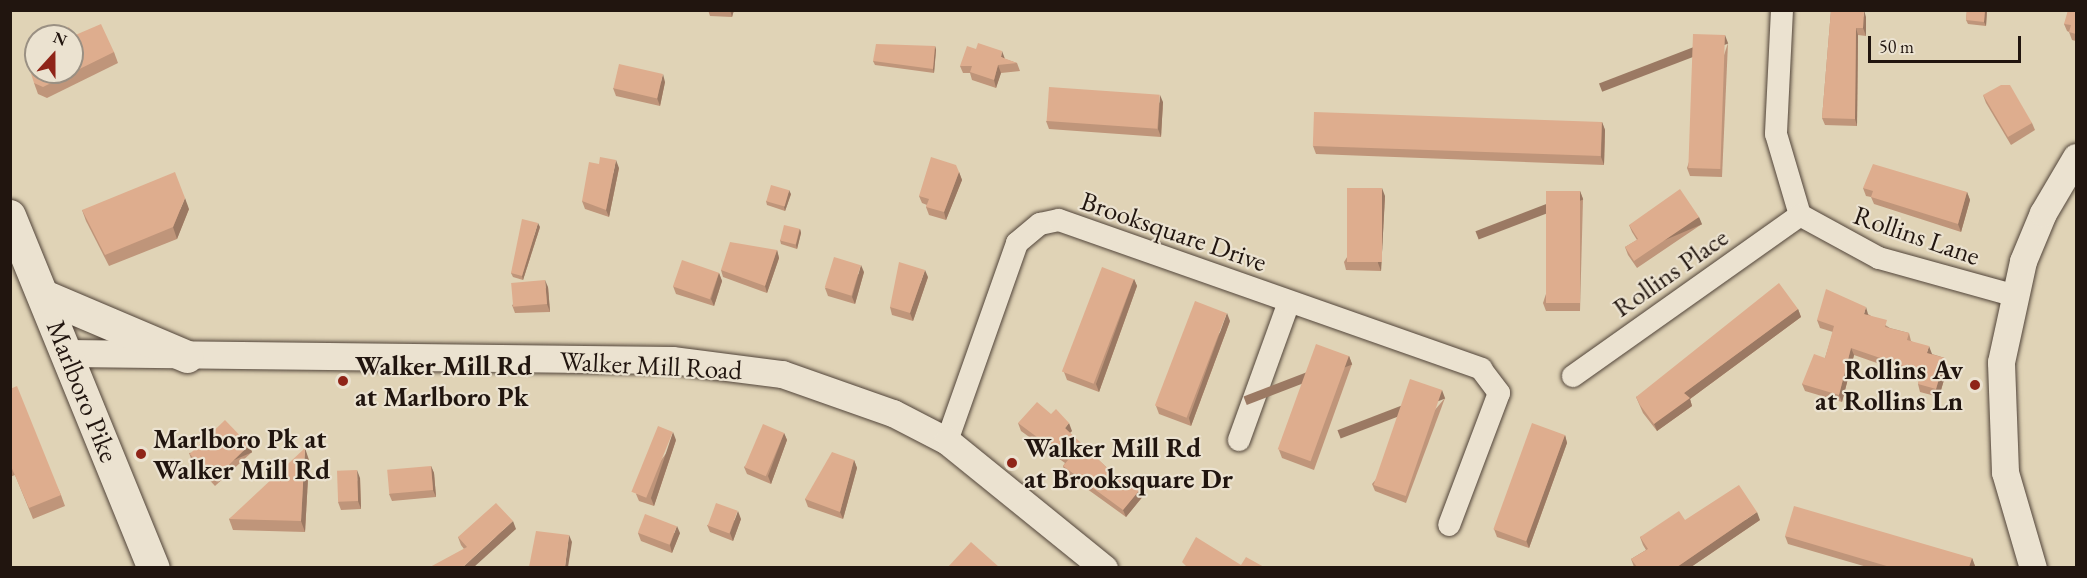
<!DOCTYPE html>
<html>
<head>
<meta charset="utf-8">
<style>
  body { margin:0 }
  #map { position:relative; width:2087px; height:578px; overflow:hidden; background:#e0d3b6; font-family:"EB Garamond",serif }
  div>[style] { position:absolute }
  [style*='--x'] { left:calc(var(--x)*1px); top:calc(var(--y)*1px); width:calc(var(--w)*1px); rotate:calc(var(--a)*1deg) }
  .roads { filter:drop-shadow(0 0 2px #514439) drop-shadow(0 0 2px #514439) }
  .minor>* { height:22px; margin:-11px; padding:0 11px; transform-origin:11px; border-radius:11px; background:#ebe2d0 }
  .tertiary>* { height:27px; margin:-13.5px; padding:0 13.5px; transform-origin:13.5px; border-radius:13.5px; background:#ebe2d0 }
  .secondary>* { height:32px; margin:-16px; padding:0 16px; transform-origin:16px; border-radius:16px; background:#ebe2d0 }
  .wall>* { inset:0; background:#bf957a }
  .shaded-wall>* { inset:0; background:#9b7963; transform-origin:0 0 }
  .building>* { inset:0; background:#dead8e; transform-origin:0 0 }
  .dots>* { width:16px; height:16px; translate:-50% -50%; box-sizing:border-box; border:3px solid #ebe2d0; border-radius:50% }
  span { translate:-50% -50%; white-space:nowrap; text-align:center; line-height:1.15; -webkit-text-stroke:4.5px #ebe2d0; paint-order:stroke }
  .street-label { font-size:27px; color:#21150f }
  .poi-label { font-size:27px; color:#21150f; font-weight:700 }
  .left { translate:0 -50%; text-align:left }
  .right { translate:-100% -50%; text-align:right }
  .frame { position:absolute; inset:0; border:12px solid #21150f; pointer-events:none }
  .north { position:absolute; left:24px; top:24px; width:60px; height:60px; box-sizing:border-box; background:#ebe2d0; border:2px solid #9a9083; border-radius:50%; rotate:21deg; font-size:16px; font-weight:700; line-height:24px; text-align:center; color:#21150f }
  .north::after { content:''; display:block; margin:auto; width:21px; height:27px; background:#8f2418; clip-path:polygon(50% 0,100% 100%,50% 72%,0 100%) }
  .scale { position:absolute; left:1868px; top:36px; width:153px; height:27px; box-sizing:border-box; border:3px solid #21150f; border-top:0; padding-left:8px; font-size:18px; line-height:21px; white-space:nowrap; color:#21150f; -webkit-text-stroke:4px #ebe2d0; paint-order:stroke }
</style>
</head>
<body>
<div id="map">
  <div class="roads">
    <div class="minor">
      <div style="--x:1782;--y:10;--w:124;--a:92.8"></div>
      <div style="--x:1776;--y:134;--w:84;--a:73.5"></div>
      <div style="--x:1800;--y:215;--w:90;--a:28.6"></div>
      <div style="--x:1879;--y:258;--w:138;--a:15.5"></div>
      <div style="--x:1573;--y:376;--w:278;--a:-35.3"></div>
      <div style="--x:1239;--y:440;--w:147;--a:-70.1"></div>
      <div style="--x:947;--y:441;--w:210;--a:-70.5"></div>
      <div style="--x:1017;--y:243;--w:30;--a:-40"></div>
      <div style="--x:1040;--y:224;--w:19;--a:-12"></div>
      <div style="--x:1059;--y:220;--w:448;--a:19.4"></div>
      <div style="--x:1481;--y:369;--w:30;--a:53"></div>
      <div style="--x:1499;--y:393;--w:141;--a:110.7"></div>
    </div>
    <div class="tertiary">
      <div style="--x:68;--y:353;--w:604;--a:0.66"></div>
      <div style="--x:672;--y:360;--w:111;--a:7.3"></div>
      <div style="--x:782;--y:374;--w:118;--a:19.4"></div>
      <div style="--x:893;--y:413;--w:61;--a:27.4"></div>
      <div style="--x:947;--y:441;--w:202;--a:39"></div>
      <div style="--x:2033;--y:568;--w:100;--a:-106.3"></div>
      <div style="--x:2005;--y:472;--w:110;--a:-92.1"></div>
      <div style="--x:2001;--y:362;--w:103;--a:-77.7"></div>
      <div style="--x:2023;--y:261;--w:52;--a:-67.4"></div>
      <div style="--x:2043;--y:213;--w:65;--a:-59.5"></div>
    </div>
    <div class="secondary">
      <div style="--x:10;--y:216;--w:380;--a:67.8"></div>
      <div style="--x:44;--y:296;--w:156;--a:23"></div>
    </div>
  </div>
  <div class="wall">
    <div style="clip-path:polygon(708px 10px,734px 10px,732px 17px,710px 16px)"></div>
    <div style="clip-path:polygon(1831px 10px,1866px 17px,1866px 36px,1858px 35px,1857px 126px,1825px 125px,1822px 118px)"></div>
    <div style="clip-path:polygon(1967px 10px,1987px 10px,1986px 26px,1968px 24px,1966px 20px)"></div>
    <div style="clip-path:polygon(2076px 10px,2076px 41px,2072px 40px,2069px 32px,2067px 31px,2064px 24px)"></div>
    <div style="clip-path:polygon(73px 36px,114px 52px,118px 63px,47px 98px,38px 94px,34px 83px)"></div>
    <div style="clip-path:polygon(1728px 43px,1722px 177px,1690px 176px,1687px 168px)"></div>
    <div style="clip-path:polygon(935px 46px,936px 50px,934px 73px,875px 65px,873px 61px)"></div>
    <div style="clip-path:polygon(1005px 59px,1017px 63px,1020px 71px,1001px 73px,996px 88px,972px 80px,970px 73px,963px 73px,960px 66px)"></div>
    <div style="clip-path:polygon(665px 82px,660px 106px,616px 96px,613px 88px)"></div>
    <div style="clip-path:polygon(1983px 95px,2032px 123px,2035px 130px,2011px 145px,1986px 103px)"></div>
    <div style="clip-path:polygon(1163px 102px,1161px 137px,1049px 129px,1046px 121px)"></div>
    <div style="clip-path:polygon(1602px 122px,1605px 130px,1604px 165px,1316px 154px,1313px 146px)"></div>
    <div style="clip-path:polygon(619px 168px,609px 217px,585px 209px,582px 201px)"></div>
    <div style="clip-path:polygon(959px 172px,962px 180px,946px 220px,929px 215px,926px 207px,927px 205px,922px 203px,919px 196px)"></div>
    <div style="clip-path:polygon(1863px 188px,1967px 192px,1970px 200px,1961px 232px,1874px 204px,1871px 197px,1866px 196px)"></div>
    <div style="clip-path:polygon(1580px 191px,1583px 199px,1580px 311px,1546px 311px,1543px 303px)"></div>
    <div style="clip-path:polygon(791px 194px,785px 211px,767px 205px,766px 201px)"></div>
    <div style="clip-path:polygon(1385px 196px,1381px 271px,1346px 270px,1344px 262px)"></div>
    <div style="clip-path:polygon(189px 209px,177px 239px,109px 266px,86px 221px,82px 210px)"></div>
    <div style="clip-path:polygon(1702px 224px,1637px 268px,1628px 255px,1625px 247px,1637px 240px,1632px 232px,1629px 225px)"></div>
    <div style="clip-path:polygon(540px 227px,523px 280px,513px 277px,511px 273px)"></div>
    <div style="clip-path:polygon(800px 229px,801px 233px,797px 249px,781px 244px,780px 240px)"></div>
    <div style="clip-path:polygon(777px 250px,779px 258px,767px 293px,723px 277px,721px 270px)"></div>
    <div style="clip-path:polygon(864px 272px,855px 304px,828px 296px,825px 288px)"></div>
    <div style="clip-path:polygon(719px 273px,722px 281px,714px 306px,676px 294px,673px 286px)"></div>
    <div style="clip-path:polygon(928px 277px,913px 321px,892px 315px,890px 307px)"></div>
    <div style="clip-path:polygon(1134px 279px,1137px 286px,1099px 392px,1067px 380px,1064px 372px)"></div>
    <div style="clip-path:polygon(548px 287px,550px 312px,515px 313px,512px 305px)"></div>
    <div style="clip-path:polygon(1798px 309px,1801px 317px,1690px 399px,1692px 406px,1657px 431px,1643px 413px,1636px 397px)"></div>
    <div style="clip-path:polygon(1868px 314px,1890px 328px,1909px 333px,1911px 341px,1932px 354px,1945px 358px,1948px 366px,1939px 397px,1920px 392px,1918px 384px,1920px 378px,1854px 355px,1842px 402px,1805px 391px,1802px 384px,1825px 358px,1833px 332px,1820px 328px,1817px 320px)"></div>
    <div style="clip-path:polygon(1230px 321px,1191px 426px,1159px 414px,1156px 406px)"></div>
    <div style="clip-path:polygon(1349px 356px,1352px 364px,1314px 470px,1282px 458px,1279px 450px)"></div>
    <div style="clip-path:polygon(10px 389px,61px 495px,65px 506px,33px 519px,15px 475px,10px 477px)"></div>
    <div style="clip-path:polygon(1445px 398px,1406px 503px,1375px 491px,1372px 484px)"></div>
    <div style="clip-path:polygon(1018px 423px,1072px 431px,1070px 433px,1121px 481px,1144px 495px,1126px 517px,1065px 473px,1063px 466px,1065px 463px,1021px 431px)"></div>
    <div style="clip-path:polygon(784px 433px,787px 440px,771px 484px,747px 474px,744px 467px)"></div>
    <div style="clip-path:polygon(1565px 435px,1567px 443px,1529px 548px,1497px 537px,1494px 529px)"></div>
    <div style="clip-path:polygon(676px 440px,654px 506px,639px 501px,636px 494px)"></div>
    <div style="clip-path:polygon(249px 445px,252px 452px,215px 486px,192px 461px,189px 453px)"></div>
    <div style="clip-path:polygon(309px 460px,305px 532px,233px 530px,229px 519px)"></div>
    <div style="clip-path:polygon(854px 460px,857px 468px,843px 519px,808px 507px,805px 499px)"></div>
    <div style="clip-path:polygon(431px 466px,434px 473px,436px 497px,392px 501px,389px 494px)"></div>
    <div style="clip-path:polygon(360px 478px,361px 509px,341px 510px,338px 502px)"></div>
    <div style="clip-path:polygon(741px 519px,733px 541px,710px 532px,707px 525px)"></div>
    <div style="clip-path:polygon(1685px 520px,1760px 520px,1691px 567px,1634px 567px,1631px 559px,1646px 550px,1643px 545px,1640px 537px)"></div>
    <div style="clip-path:polygon(516px 529px,464px 549px,461px 545px,458px 537px)"></div>
    <div style="clip-path:polygon(638px 533px,680px 533px,672px 553px,641px 541px)"></div>
    <div style="clip-path:polygon(1785px 536px,1972px 558px,1975px 566px,1974px 567px,1867px 567px,1788px 544px)"></div>
  </div>
  <div class="shaded-wall">
    <div style="clip-path:polygon(730px 10px,734px 10px,732px 17px)"></div>
    <div style="clip-path:polygon(1864px 10px,1866px 17px,1866px 36px,1863px 28px)"></div>
    <div style="clip-path:polygon(1985px 10px,1987px 10px,1986px 26px,1984px 22px)"></div>
    <div style="clip-path:polygon(1856px 28px,1858px 35px,1857px 126px,1855px 119px)"></div>
    <div style="left:1725px;top:35px;width:9px;height:135px;rotate:69deg"></div>
    <div style="clip-path:polygon(935px 46px,936px 50px,934px 73px,933px 69px)"></div>
    <div style="clip-path:polygon(1002px 51px,1005px 59px,1001px 57px)"></div>
    <div style="clip-path:polygon(998px 65px,1001px 73px,996px 88px,994px 80px)"></div>
    <div style="clip-path:polygon(663px 74px,665px 82px,660px 106px,657px 98px)"></div>
    <div style="clip-path:polygon(1160px 95px,1163px 102px,1161px 137px,1158px 129px)"></div>
    <div style="clip-path:polygon(1602px 122px,1605px 130px,1604px 165px,1601px 157px)"></div>
    <div style="clip-path:polygon(616px 160px,619px 168px,609px 217px,606px 210px)"></div>
    <div style="clip-path:polygon(959px 172px,962px 180px,946px 220px,944px 212px)"></div>
    <div style="clip-path:polygon(1382px 188px,1385px 196px,1381px 271px,1378px 263px)"></div>
    <div style="clip-path:polygon(789px 190px,791px 194px,785px 211px,784px 207px)"></div>
    <div style="left:1580px;top:191px;width:9px;height:112px;rotate:69deg"></div>
    <div style="clip-path:polygon(1967px 192px,1970px 200px,1961px 232px,1958px 224px)"></div>
    <div style="clip-path:polygon(185px 198px,189px 209px,177px 239px,173px 227px)"></div>
    <div style="left:1699px;top:217px;width:8px;height:78px;rotate:67deg"></div>
    <div style="clip-path:polygon(538px 223px,540px 227px,523px 280px,522px 276px)"></div>
    <div style="clip-path:polygon(800px 229px,801px 233px,797px 249px,796px 245px)"></div>
    <div style="clip-path:polygon(777px 250px,779px 258px,767px 293px,765px 286px)"></div>
    <div style="clip-path:polygon(861px 265px,864px 272px,855px 304px,852px 297px)"></div>
    <div style="clip-path:polygon(925px 270px,928px 277px,913px 321px,910px 313px)"></div>
    <div style="clip-path:polygon(719px 273px,722px 281px,714px 306px,711px 299px)"></div>
    <div style="clip-path:polygon(1134px 279px,1137px 286px,1099px 392px,1096px 384px)"></div>
    <div style="clip-path:polygon(545px 280px,548px 287px,550px 312px,547px 304px)"></div>
    <div style="clip-path:polygon(1866px 307px,1868px 314px,1866px 321px,1864px 314px)"></div>
    <div style="clip-path:polygon(1798px 309px,1801px 317px,1690px 399px,1692px 406px,1657px 431px,1654px 424px,1684px 393px)"></div>
    <div style="clip-path:polygon(1227px 313px,1230px 321px,1191px 426px,1189px 418px)"></div>
    <div style="clip-path:polygon(1929px 346px,1932px 354px,1930px 360px,1927px 353px)"></div>
    <div style="clip-path:polygon(1851px 348px,1854px 355px,1842px 402px,1839px 395px)"></div>
    <div style="left:1349px;top:356px;width:9px;height:113px;rotate:69deg"></div>
    <div style="clip-path:polygon(1945px 358px,1948px 366px,1939px 397px,1936px 389px)"></div>
    <div style="left:1442px;top:390px;width:9px;height:112px;rotate:69deg"></div>
    <div style="clip-path:polygon(1069px 423px,1072px 431px,1067px 435px,1065px 428px)"></div>
    <div style="clip-path:polygon(673px 432px,676px 440px,654px 506px,651px 498px)"></div>
    <div style="clip-path:polygon(784px 433px,787px 440px,771px 484px,768px 476px)"></div>
    <div style="clip-path:polygon(1565px 435px,1567px 443px,1529px 548px,1526px 540px)"></div>
    <div style="left:249px;top:445px;width:8px;height:50px;rotate:67deg"></div>
    <div style="clip-path:polygon(305px 448px,309px 460px,305px 532px,301px 521px)"></div>
    <div style="clip-path:polygon(854px 460px,857px 468px,843px 519px,840px 512px)"></div>
    <div style="clip-path:polygon(431px 466px,434px 473px,436px 497px,433px 490px)"></div>
    <div style="clip-path:polygon(357px 470px,360px 478px,361px 509px,358px 501px)"></div>
    <div style="clip-path:polygon(1142px 487px,1144px 495px,1126px 517px,1123px 510px)"></div>
    <div style="clip-path:polygon(738px 511px,741px 519px,733px 541px,730px 533px)"></div>
    <div style="clip-path:polygon(1757px 512px,1760px 520px,1691px 567px,1677px 567px)"></div>
    <div style="clip-path:polygon(513px 521px,516px 529px,474px 567px,463px 567px)"></div>
    <div style="clip-path:polygon(677px 526px,680px 533px,672px 553px,670px 545px)"></div>
    <div style="clip-path:polygon(569px 535px,572px 542px,568px 567px,565px 567px)"></div>
    <div style="clip-path:polygon(1972px 558px,1975px 566px,1974px 567px,1969px 567px)"></div>
  </div>
  <div class="building">
    <div style="clip-path:polygon(1831px 10px,1864px 10px,1863px 28px,1856px 28px,1855px 119px,1822px 118px)"></div>
    <div style="clip-path:polygon(1967px 10px,1985px 10px,1984px 22px,1966px 20px)"></div>
    <div style="clip-path:polygon(2068px 10px,2076px 10px,2076px 34px,2069px 32px,2071px 25px,2064px 24px)"></div>
    <div style="clip-path:polygon(101px 24px,114px 52px,43px 87px,34px 83px,25px 55px,36px 48px,36px 72px,72px 72px,72px 36px,55px 36px,69px 27px,73px 36px)"></div>
    <div style="left:1693px;top:34px;width:32px;height:134px;rotate:2deg"></div>
    <div style="clip-path:polygon(978px 43px,1002px 51px,1001px 57px,1017px 63px,998px 65px,994px 80px,970px 72px,972px 66px,960px 66px,967px 46px,976px 49px)"></div>
    <div style="clip-path:polygon(876px 44px,935px 46px,933px 69px,873px 61px)"></div>
    <div style="left:619px;top:64px;width:45px;height:25px;rotate:13deg"></div>
    <div style="clip-path:polygon(2001px 85px,2010px 85px,2032px 123px,2008px 137px,1983px 95px)"></div>
    <div style="left:1049px;top:87px;width:111px;height:34px;rotate:4deg"></div>
    <div style="left:1314px;top:112px;width:288px;height:34px;rotate:2deg"></div>
    <div style="clip-path:polygon(600px 157px,616px 160px,606px 210px,582px 201px,589px 162px,599px 164px)"></div>
    <div style="clip-path:polygon(931px 157px,956px 165px,959px 172px,944px 212px,926px 207px,929px 199px,919px 196px)"></div>
    <div style="clip-path:polygon(1873px 164px,1967px 192px,1958px 224px,1871px 197px,1873px 191px,1863px 188px)"></div>
    <div style="clip-path:polygon(175px 172px,185px 198px,173px 227px,105px 255px,82px 210px)"></div>
    <div style="left:771px;top:185px;width:19px;height:17px;rotate:16deg"></div>
    <div style="left:1347px;top:188px;width:35px;height:74px"></div>
    <div style="clip-path:polygon(1680px 189px,1699px 217px,1634px 261px,1625px 247px,1638px 239px,1629px 225px)"></div>
    <div style="left:1546px;top:191px;width:34px;height:112px"></div>
    <div style="clip-path:polygon(522px 219px,538px 223px,522px 276px,511px 273px)"></div>
    <div style="left:784px;top:225px;width:16px;height:16px;rotate:14deg"></div>
    <div style="clip-path:polygon(730px 242px,777px 250px,765px 286px,721px 270px)"></div>
    <div style="left:834px;top:257px;width:28px;height:32px;rotate:17deg"></div>
    <div style="left:682px;top:260px;width:39px;height:28px;rotate:19deg"></div>
    <div style="clip-path:polygon(899px 262px,925px 270px,910px 313px,890px 307px)"></div>
    <div style="left:1102px;top:267px;width:34px;height:112px;rotate:21deg"></div>
    <div style="left:545px;top:280px;width:24px;height:34px;rotate:85deg"></div>
    <div style="clip-path:polygon(1779px 283px,1798px 309px,1684px 393px,1690px 398px,1654px 424px,1640px 405px,1636px 397px)"></div>
    <div style="clip-path:polygon(1826px 289px,1866px 307px,1864px 314px,1887px 320px,1885px 327px,1909px 333px,1907px 340px,1929px 346px,1927px 353px,1945px 358px,1936px 389px,1918px 384px,1921px 372px,1851px 348px,1839px 395px,1802px 384px,1814px 354px,1825px 358px,1834px 326px,1817px 320px)"></div>
    <div style="left:1195px;top:301px;width:34px;height:112px;rotate:21deg"></div>
    <div style="left:1316px;top:344px;width:35px;height:112px;rotate:20deg"></div>
    <div style="left:1410px;top:379px;width:34px;height:112px;rotate:19deg"></div>
    <div style="clip-path:polygon(17px 386px,61px 495px,29px 508px,10px 464px,10px 389px)"></div>
    <div style="clip-path:polygon(1037px 402px,1051px 414px,1056px 409px,1069px 423px,1065px 428px,1121px 481px,1127px 475px,1142px 487px,1123px 510px,1063px 466px,1068px 460px,1018px 423px)"></div>
    <div style="left:225px;top:420px;width:35px;height:49px;rotate:46deg"></div>
    <div style="left:1532px;top:423px;width:35px;height:113px;rotate:20deg"></div>
    <div style="left:763px;top:424px;width:23px;height:47px;rotate:23deg"></div>
    <div style="left:658px;top:426px;width:16px;height:71px;rotate:22deg"></div>
    <div style="clip-path:polygon(305px 448px,301px 521px,229px 519px)"></div>
    <div style="clip-path:polygon(832px 452px,854px 460px,840px 512px,805px 499px)"></div>
    <div style="left:431px;top:466px;width:24px;height:44px;rotate:85deg"></div>
    <div style="left:357px;top:470px;width:31px;height:20px;rotate:88deg"></div>
    <div style="clip-path:polygon(1739px 485px,1757px 512px,1677px 567px,1637px 567px,1631px 559px,1648px 549px,1640px 537px,1679px 511px,1685px 520px)"></div>
    <div style="clip-path:polygon(496px 503px,513px 521px,463px 567px,430px 567px,467px 547px,458px 537px)"></div>
    <div style="left:716px;top:503px;width:23px;height:24px;rotate:20deg"></div>
    <div style="clip-path:polygon(1794px 506px,1972px 558px,1969px 567px,1890px 567px,1785px 536px)"></div>
    <div style="left:645px;top:514px;width:34px;height:20px;rotate:21deg"></div>
    <div style="clip-path:polygon(536px 531px,569px 535px,565px 567px,529px 567px)"></div>
    <div style="clip-path:polygon(1196px 537px,1241px 565px,1246px 557px,1264px 567px,1187px 567px,1182px 562px)"></div>
    <div style="clip-path:polygon(971px 542px,999px 567px,948px 567px)"></div>
  </div>
  <div class="dots">
    <div style="left:343px;top:381px;background:#8f2418"></div>
    <div style="left:1975px;top:385px;background:#8f2418"></div>
    <div style="left:141px;top:454px;background:#8f2418"></div>
    <div style="left:1012px;top:463px;background:#8f2418"></div>
  </div>
  <div class="street-label">
    <span style="left:1174px;top:231px;rotate:19deg">Brooksquare Drive</span>
    <span style="left:1917px;top:235px;rotate:19deg">Rollins Lane</span>
    <span style="left:1670px;top:272px;rotate:-35deg">Rollins Place</span>
    <span style="left:651px;top:365px;rotate:3deg">Walker Mill Road</span>
    <span style="left:83px;top:391px;rotate:68deg">Marlboro Pike</span>
  </div>
  <div class="poi-label">
    <span class="left" style="left:355px;top:381px">Walker Mill Rd<br>at Marlboro Pk</span>
    <span class="right" style="left:1963px;top:385px">Rollins Av<br>at Rollins Ln</span>
    <span class="left" style="left:153px;top:454px">Marlboro Pk at<br>Walker Mill Rd</span>
    <span class="left" style="left:1024px;top:463px">Walker Mill Rd<br>at Brooksquare Dr</span>
  </div>
  <div class="frame"></div>
  <div class="north">N</div>
  <div class="scale">50 m</div>
</div>
</body>
</html>
